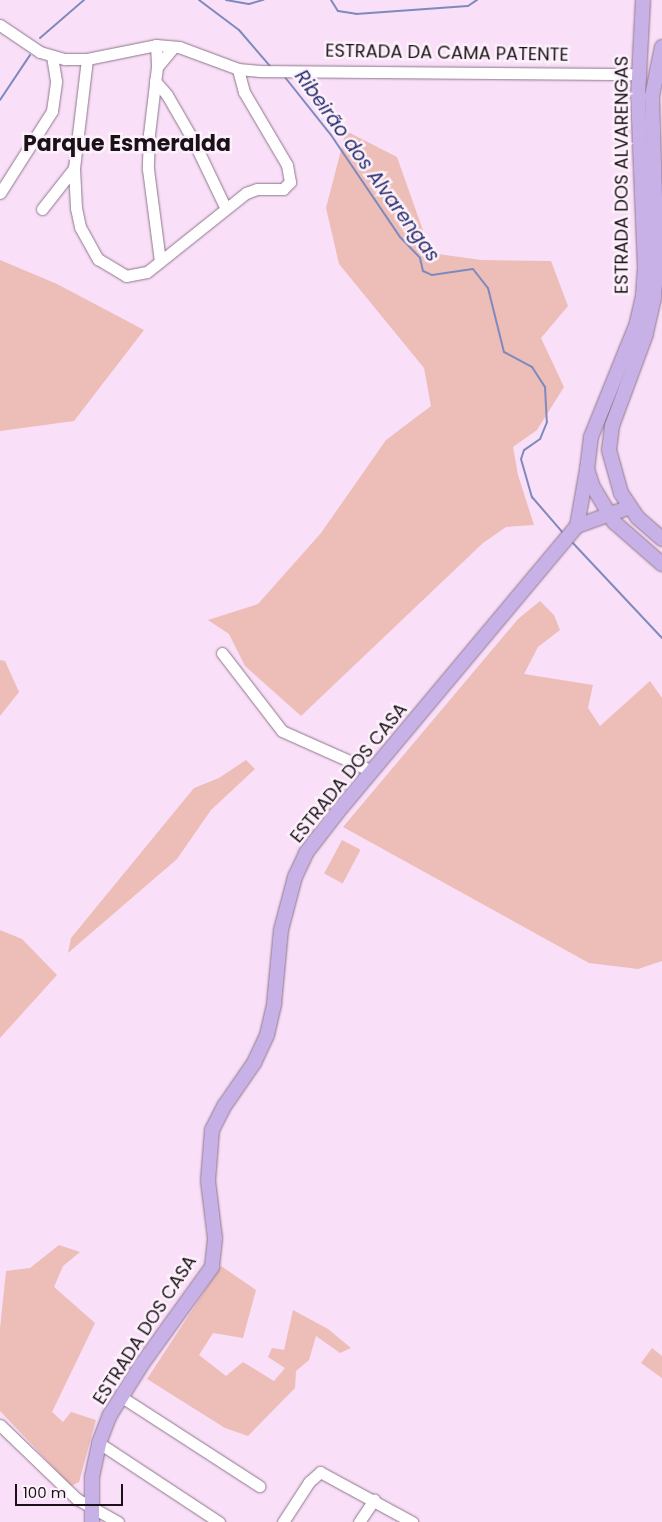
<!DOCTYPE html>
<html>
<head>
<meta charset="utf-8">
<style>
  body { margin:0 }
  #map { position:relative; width:662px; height:1522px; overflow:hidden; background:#f9dff7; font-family:Poppins,sans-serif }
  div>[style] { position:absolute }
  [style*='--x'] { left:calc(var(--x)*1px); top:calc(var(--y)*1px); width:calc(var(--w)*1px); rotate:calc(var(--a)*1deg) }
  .green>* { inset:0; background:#edbdb8; transform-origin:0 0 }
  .stream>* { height:2px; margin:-1px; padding:0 1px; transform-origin:1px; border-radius:1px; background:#7e8abe }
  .roads { filter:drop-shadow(0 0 1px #8d768b) drop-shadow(0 0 1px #8d768b) }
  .minor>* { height:11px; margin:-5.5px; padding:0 5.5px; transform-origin:5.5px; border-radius:5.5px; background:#fff }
  .major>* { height:14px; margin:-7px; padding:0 7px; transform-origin:7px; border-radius:7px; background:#c7b1e6 }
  span { translate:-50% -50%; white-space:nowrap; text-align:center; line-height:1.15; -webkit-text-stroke:5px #fdf2fb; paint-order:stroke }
  .street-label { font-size:18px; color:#1a1119 }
  .water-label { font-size:19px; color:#282f6f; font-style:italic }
  .district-label { font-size:22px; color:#1a1119; font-weight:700 }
  .scale { position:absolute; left:15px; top:1484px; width:108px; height:22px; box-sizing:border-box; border:2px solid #1a1119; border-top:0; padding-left:6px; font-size:15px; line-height:18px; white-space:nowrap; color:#1a1119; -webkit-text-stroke:4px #fdf2fb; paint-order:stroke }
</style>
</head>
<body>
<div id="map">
  <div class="green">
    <div style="clip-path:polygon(346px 131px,397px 157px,431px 253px,481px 260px,551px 261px,568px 306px,541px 338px,564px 387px,537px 430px,513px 447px,518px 475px,534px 525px,506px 527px,483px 543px,301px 716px,245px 666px,229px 634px,208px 620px,258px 604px,321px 533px,386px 440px,431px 406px,424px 368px,339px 264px,326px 208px)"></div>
    <div style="clip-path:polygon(0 260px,57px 284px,144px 330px,74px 421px,0 431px)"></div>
    <div style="clip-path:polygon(540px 601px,554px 615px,560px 630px,538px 647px,524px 674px,593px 685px,588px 708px,600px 726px,650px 681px,662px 698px,662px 961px,638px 969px,589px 963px,343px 827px,518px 619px)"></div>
    <div style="clip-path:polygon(0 660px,5px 661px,19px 692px,0 716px)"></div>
    <div style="clip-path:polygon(246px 760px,255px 769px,211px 810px,177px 859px,68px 953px,71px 938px,194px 788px,219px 778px)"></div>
    <div style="left:342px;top:840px;width:21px;height:38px;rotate:28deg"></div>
    <div style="clip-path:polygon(0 930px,22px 939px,57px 975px,0 1038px)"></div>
    <div style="clip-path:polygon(59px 1245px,80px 1252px,63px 1266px,54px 1287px,95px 1323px,52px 1412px,63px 1422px,71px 1412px,96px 1420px,79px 1482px,71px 1486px,0 1411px,0 1329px,6px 1271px,30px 1268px)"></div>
    <div style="clip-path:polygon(221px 1266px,256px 1290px,243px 1338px,213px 1333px,199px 1355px,226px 1376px,243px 1362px,274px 1381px,285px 1368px,268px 1357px,272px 1348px,284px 1350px,293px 1310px,328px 1329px,351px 1348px,340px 1353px,316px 1336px,309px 1360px,296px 1371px,295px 1388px,248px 1436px,225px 1428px,147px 1379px)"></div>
    <div style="clip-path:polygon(652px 1348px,662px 1356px,662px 1378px,641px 1363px)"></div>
  </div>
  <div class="stream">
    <div style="--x:199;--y:0;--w:50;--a:36.9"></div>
    <div style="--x:239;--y:30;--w:48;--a:49.3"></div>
    <div style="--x:226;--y:0;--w:23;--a:10"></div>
    <div style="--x:249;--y:4;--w:15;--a:-16"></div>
    <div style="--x:331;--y:0;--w:13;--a:58"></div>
    <div style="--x:338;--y:11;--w:18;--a:9"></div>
    <div style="--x:356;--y:14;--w:112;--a:-4.1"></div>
    <div style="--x:468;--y:6;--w:11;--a:-34"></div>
    <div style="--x:40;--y:38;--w:58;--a:-40.8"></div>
    <div style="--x:284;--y:76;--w:75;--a:51.5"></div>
    <div style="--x:331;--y:135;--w:123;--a:55.9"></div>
    <div style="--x:400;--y:237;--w:29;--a:46"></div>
    <div style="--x:420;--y:258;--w:13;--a:77"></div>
    <div style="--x:423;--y:271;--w:10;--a:24"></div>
    <div style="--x:432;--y:275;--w:41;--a:-8.3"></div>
    <div style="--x:473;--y:269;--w:24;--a:52"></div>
    <div style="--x:488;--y:288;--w:66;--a:76"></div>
    <div style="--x:504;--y:352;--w:32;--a:28"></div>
    <div style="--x:532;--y:367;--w:24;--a:57"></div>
    <div style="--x:545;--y:387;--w:35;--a:87"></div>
    <div style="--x:547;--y:422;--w:18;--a:112"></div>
    <div style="--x:540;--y:439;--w:19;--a:145"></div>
    <div style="--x:524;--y:450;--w:9;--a:108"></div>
    <div style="--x:521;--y:459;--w:40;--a:74"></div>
    <div style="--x:532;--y:497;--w:49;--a:49.1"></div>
    <div style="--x:0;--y:100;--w:54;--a:-56.3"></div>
    <div style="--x:571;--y:541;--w:133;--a:46.8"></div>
  </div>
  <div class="roads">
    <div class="minor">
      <div style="--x:0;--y:25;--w:48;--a:34"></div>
      <div style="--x:40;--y:52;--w:26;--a:16"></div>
      <div style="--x:65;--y:59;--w:22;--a:0"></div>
      <div style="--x:87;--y:59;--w:70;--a:-11.5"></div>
      <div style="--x:156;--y:45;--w:23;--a:5"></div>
      <div style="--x:179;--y:47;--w:63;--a:20.4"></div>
      <div style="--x:238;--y:69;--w:22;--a:5"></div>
      <div style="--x:260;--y:71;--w:379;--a:0.5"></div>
      <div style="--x:156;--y:45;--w:22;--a:87"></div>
      <div style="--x:157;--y:67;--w:67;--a:96.8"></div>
      <div style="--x:149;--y:134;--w:35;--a:92"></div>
      <div style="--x:148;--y:169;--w:93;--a:82.6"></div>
      <div style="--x:87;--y:59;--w:110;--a:96.8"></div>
      <div style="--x:74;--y:168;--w:40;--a:87.1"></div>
      <div style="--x:76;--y:208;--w:19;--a:78"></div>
      <div style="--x:80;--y:227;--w:37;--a:61"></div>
      <div style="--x:98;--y:259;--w:33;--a:31"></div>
      <div style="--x:126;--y:276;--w:21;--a:-11"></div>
      <div style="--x:147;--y:272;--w:127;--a:-38.6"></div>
      <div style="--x:246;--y:193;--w:12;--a:-20"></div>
      <div style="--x:257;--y:189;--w:26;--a:0"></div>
      <div style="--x:283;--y:189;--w:10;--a:-45"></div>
      <div style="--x:290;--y:182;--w:17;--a:-100"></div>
      <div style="--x:287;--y:165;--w:85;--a:-120.5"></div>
      <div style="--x:244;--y:92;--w:24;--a:-105"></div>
      <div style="--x:157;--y:67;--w:26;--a:-50"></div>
      <div style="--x:155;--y:81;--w:18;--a:49"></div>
      <div style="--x:167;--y:95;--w:52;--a:60"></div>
      <div style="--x:193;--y:140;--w:76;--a:64.4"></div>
      <div style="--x:0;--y:193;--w:97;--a:-57.6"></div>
      <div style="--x:52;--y:111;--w:30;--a:-82"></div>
      <div style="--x:56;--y:81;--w:24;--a:-99"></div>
      <div style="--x:42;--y:209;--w:52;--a:-52"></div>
      <div style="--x:222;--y:653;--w:98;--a:52.4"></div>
      <div style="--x:282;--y:731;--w:98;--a:24"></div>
      <div style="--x:120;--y:1396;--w:166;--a:32.9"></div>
      <div style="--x:0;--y:1425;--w:107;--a:43.9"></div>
      <div style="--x:77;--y:1499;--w:47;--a:29.3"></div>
      <div style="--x:99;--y:1443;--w:144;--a:33.4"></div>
      <div style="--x:283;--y:1522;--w:48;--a:-57"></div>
      <div style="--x:309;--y:1482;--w:15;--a:-42"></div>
      <div style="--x:320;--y:1472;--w:105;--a:28.5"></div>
      <div style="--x:359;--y:1522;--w:27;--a:-56"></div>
    </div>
    <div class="major">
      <div style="--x:643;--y:0;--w:94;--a:93"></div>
      <div style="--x:638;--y:94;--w:173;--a:87.7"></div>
      <div style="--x:645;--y:267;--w:29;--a:94"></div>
      <div style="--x:643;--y:296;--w:28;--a:103"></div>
      <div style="--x:637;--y:323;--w:123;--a:112"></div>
      <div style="--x:591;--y:437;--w:32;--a:97"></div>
      <div style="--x:587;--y:469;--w:19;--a:72"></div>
      <div style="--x:593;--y:487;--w:41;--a:59"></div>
      <div style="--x:614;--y:522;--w:64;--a:41.2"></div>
      <div style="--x:662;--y:47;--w:50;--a:101.5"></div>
      <div style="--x:652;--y:96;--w:165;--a:88.3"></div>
      <div style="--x:657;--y:261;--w:37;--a:95"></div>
      <div style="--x:654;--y:298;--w:37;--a:103"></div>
      <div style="--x:646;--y:334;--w:98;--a:110.3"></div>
      <div style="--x:612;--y:426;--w:24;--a:97"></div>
      <div style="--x:609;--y:450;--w:45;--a:74.4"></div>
      <div style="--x:621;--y:493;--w:30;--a:56"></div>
      <div style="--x:638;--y:518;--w:32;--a:41"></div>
      <div style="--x:577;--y:526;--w:56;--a:-19.7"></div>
      <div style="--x:92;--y:1522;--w:45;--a:-90"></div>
      <div style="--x:92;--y:1477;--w:35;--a:-78"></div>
      <div style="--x:99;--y:1443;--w:30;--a:-69"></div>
      <div style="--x:110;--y:1415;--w:60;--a:-57.9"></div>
      <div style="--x:142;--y:1364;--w:120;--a:-54.2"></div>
      <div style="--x:212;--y:1267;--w:29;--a:-84"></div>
      <div style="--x:215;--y:1238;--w:57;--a:-97"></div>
      <div style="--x:208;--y:1181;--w:51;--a:-85.5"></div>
      <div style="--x:212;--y:1130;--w:28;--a:-63"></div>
      <div style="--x:225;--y:1105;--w:51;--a:-55.4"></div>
      <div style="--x:254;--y:1063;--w:31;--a:-65"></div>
      <div style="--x:267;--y:1035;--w:32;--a:-77"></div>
      <div style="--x:274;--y:1004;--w:74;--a:-84.6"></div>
      <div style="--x:281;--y:930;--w:55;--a:-75.2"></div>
      <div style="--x:295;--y:877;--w:26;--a:-65"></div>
      <div style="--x:306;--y:853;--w:49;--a:-52.4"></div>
      <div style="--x:336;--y:814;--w:376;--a:-50.1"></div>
      <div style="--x:577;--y:526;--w:58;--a:-80"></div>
    </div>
  </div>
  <div class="street-label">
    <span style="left:447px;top:53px;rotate:1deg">ESTRADA DA CAMA PATENTE</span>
    <span style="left:622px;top:175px;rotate:-90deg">ESTRADA DOS ALVARENGAS</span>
    <span style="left:349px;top:773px;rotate:-51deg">ESTRADA DOS CASA</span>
    <span style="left:145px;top:1330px;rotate:-57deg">ESTRADA DOS CASA</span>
  </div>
  <div class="water-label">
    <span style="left:367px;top:166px;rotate:54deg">Ribeirão dos Alvarengas</span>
  </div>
  <div class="district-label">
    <span style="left:127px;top:144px">Parque Esmeralda</span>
  </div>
  <div class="scale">100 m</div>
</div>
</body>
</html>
